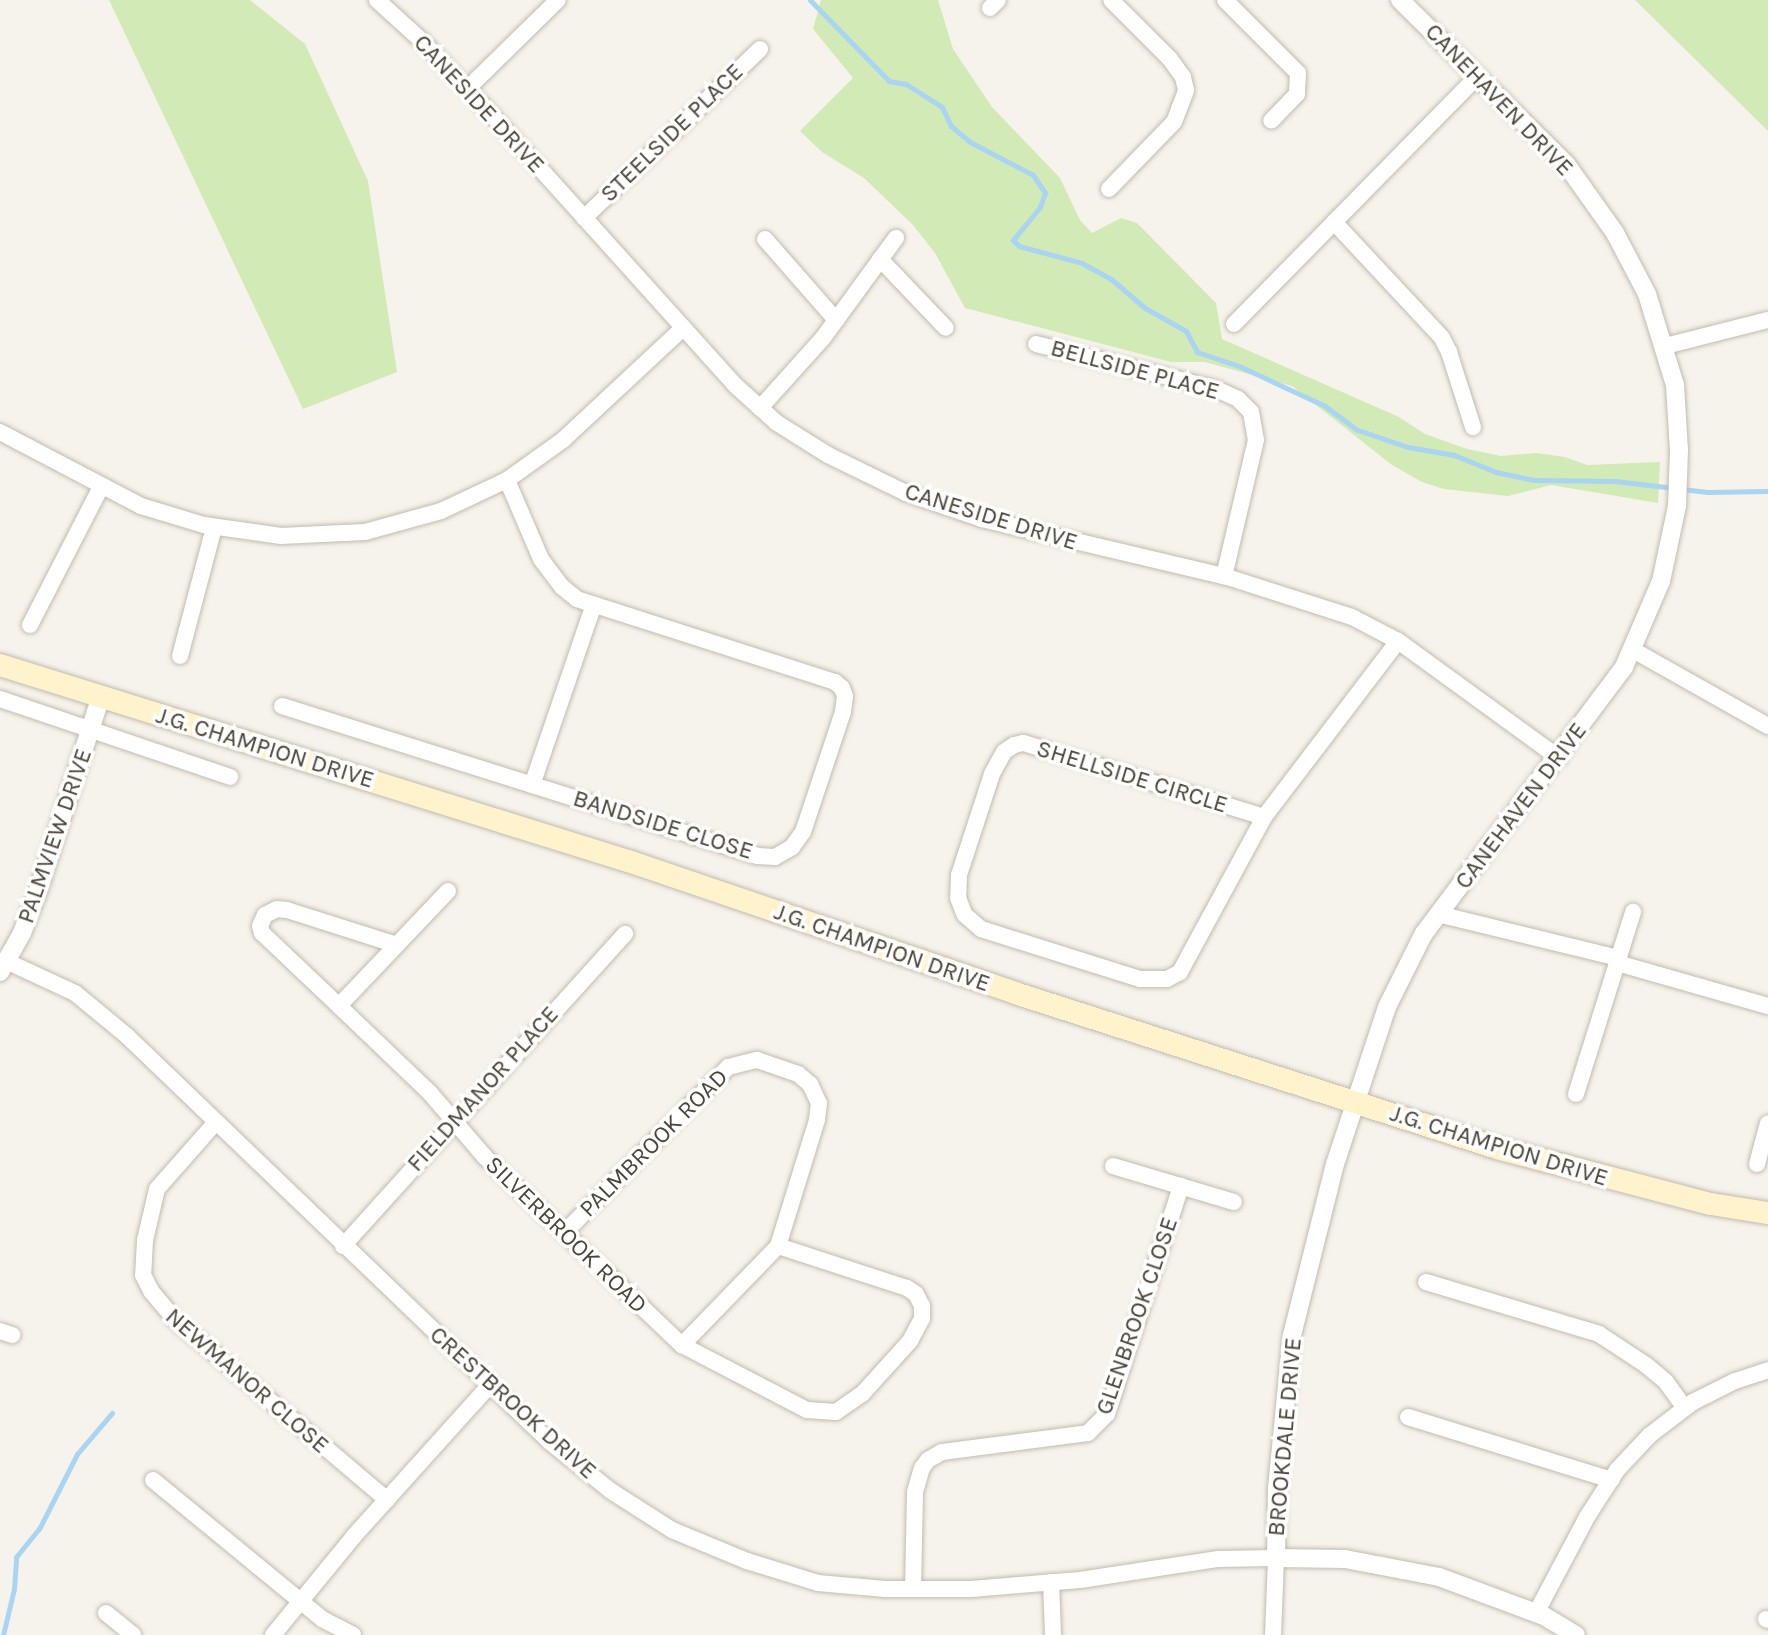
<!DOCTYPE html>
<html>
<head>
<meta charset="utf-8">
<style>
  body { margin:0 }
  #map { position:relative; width:1768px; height:1635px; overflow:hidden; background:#f6f3ec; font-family:Karla,sans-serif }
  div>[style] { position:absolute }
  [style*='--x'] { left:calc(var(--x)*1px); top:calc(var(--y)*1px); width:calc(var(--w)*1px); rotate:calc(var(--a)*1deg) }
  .green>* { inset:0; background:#d2eab5 }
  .stream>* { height:5px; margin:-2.5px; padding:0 2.5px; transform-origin:2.5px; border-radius:2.5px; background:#a9d4f2 }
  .roads { filter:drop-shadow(0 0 2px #c2bbae) drop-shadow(0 0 2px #c2bbae) }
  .minor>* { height:16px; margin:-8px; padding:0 8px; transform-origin:8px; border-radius:8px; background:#fff }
  .tertiary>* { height:18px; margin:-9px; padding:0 9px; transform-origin:9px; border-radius:9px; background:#fff }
  .secondary>* { height:22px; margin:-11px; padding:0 11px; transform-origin:11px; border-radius:11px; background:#fff3cd }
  span { translate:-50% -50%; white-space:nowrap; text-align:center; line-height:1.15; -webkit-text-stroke:7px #fff; paint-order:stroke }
  .street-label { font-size:24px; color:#4b4439 }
</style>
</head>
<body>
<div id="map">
  <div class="green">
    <div style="clip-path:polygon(109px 0,250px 0,305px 44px,368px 181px,397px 372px,303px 409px)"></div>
    <div style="clip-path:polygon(821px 0,938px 0,953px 49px,992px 107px,1060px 178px,1080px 220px,1092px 233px,1121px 218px,1137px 223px,1216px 303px,1222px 339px,1399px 417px,1425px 434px,1467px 449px,1501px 456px,1536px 453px,1565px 457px,1587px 465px,1660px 462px,1658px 503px,1551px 485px,1508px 496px,1444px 489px,1422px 482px,1392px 465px,1292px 386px,1205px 362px,1171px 362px,965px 308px,935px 253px,913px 225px,864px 178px,822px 152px,800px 131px,853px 78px,813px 29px)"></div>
    <div style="clip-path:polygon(1635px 0,1768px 0,1768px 131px)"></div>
  </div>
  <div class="stream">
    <div style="--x:810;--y:0;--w:113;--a:45.7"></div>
    <div style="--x:889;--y:81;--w:17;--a:10"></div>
    <div style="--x:906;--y:84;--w:43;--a:32.6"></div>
    <div style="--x:942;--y:107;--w:21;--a:65"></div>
    <div style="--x:951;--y:126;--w:25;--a:40"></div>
    <div style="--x:970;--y:142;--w:71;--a:27.6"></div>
    <div style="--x:1033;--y:175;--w:22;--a:56"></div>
    <div style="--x:1045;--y:193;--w:15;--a:110"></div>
    <div style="--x:1040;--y:207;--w:43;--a:129.3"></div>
    <div style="--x:1013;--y:240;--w:8;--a:45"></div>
    <div style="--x:1019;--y:246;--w:65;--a:15.1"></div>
    <div style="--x:1082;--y:263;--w:33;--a:29"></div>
    <div style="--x:1111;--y:279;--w:45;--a:40.5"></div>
    <div style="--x:1145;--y:308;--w:47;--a:29.3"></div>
    <div style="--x:1186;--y:331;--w:24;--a:62"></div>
    <div style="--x:1197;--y:352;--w:44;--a:18.4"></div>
    <div style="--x:1239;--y:366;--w:95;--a:24.9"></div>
    <div style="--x:1325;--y:406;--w:38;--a:37"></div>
    <div style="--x:1355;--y:429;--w:56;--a:18.8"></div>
    <div style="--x:1408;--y:447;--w:47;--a:9.9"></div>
    <div style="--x:1454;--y:455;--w:45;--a:22"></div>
    <div style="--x:1496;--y:472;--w:38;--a:12"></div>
    <div style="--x:1533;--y:480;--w:82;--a:0.7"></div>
    <div style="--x:1615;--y:481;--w:93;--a:6.8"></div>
    <div style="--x:1707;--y:492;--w:61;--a:-0.9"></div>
    <div style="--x:3;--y:1635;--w:47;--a:-76.6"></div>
    <div style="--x:14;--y:1589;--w:32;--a:-86"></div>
    <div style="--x:16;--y:1557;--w:36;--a:-51"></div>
    <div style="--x:39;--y:1529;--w:84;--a:-63.1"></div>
    <div style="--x:77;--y:1454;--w:54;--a:-49.5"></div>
  </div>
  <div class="roads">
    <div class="minor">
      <div style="--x:377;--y:0;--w:61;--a:42.3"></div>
      <div style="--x:422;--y:41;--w:100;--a:46.6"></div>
      <div style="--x:491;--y:114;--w:366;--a:48"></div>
      <div style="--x:736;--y:386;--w:55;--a:42.1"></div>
      <div style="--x:777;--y:423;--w:60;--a:32.1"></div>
      <div style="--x:828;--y:455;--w:87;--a:26"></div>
      <div style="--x:906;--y:493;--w:80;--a:18.9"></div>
      <div style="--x:982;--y:519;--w:249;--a:13.3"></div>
      <div style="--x:1224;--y:576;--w:134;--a:17.8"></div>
      <div style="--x:1352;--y:617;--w:52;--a:27.6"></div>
      <div style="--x:1398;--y:641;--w:199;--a:36"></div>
      <div style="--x:1225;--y:0;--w:103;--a:45"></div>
      <div style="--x:1298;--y:73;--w:21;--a:93"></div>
      <div style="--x:1297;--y:94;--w:37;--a:134"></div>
      <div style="--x:990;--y:8;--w:11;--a:-45"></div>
      <div style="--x:467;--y:89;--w:127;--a:-44.4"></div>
      <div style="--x:1109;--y:189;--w:93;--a:-45.9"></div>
      <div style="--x:1174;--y:122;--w:34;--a:-69"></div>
      <div style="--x:1186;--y:90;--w:13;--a:-103"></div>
      <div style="--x:1183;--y:77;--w:22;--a:-126"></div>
      <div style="--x:1170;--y:59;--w:83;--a:-135"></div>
      <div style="--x:584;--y:218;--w:244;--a:-43.8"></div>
      <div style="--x:1334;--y:222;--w:158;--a:47"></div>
      <div style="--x:1442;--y:338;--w:16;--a:63"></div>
      <div style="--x:1449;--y:352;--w:79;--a:72.3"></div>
      <div style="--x:765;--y:239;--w:108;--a:48.8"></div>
      <div style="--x:880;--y:259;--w:95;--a:46.3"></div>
      <div style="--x:1234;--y:324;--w:348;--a:-45.5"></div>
      <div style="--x:1036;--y:344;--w:186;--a:14"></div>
      <div style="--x:1216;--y:389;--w:24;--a:24"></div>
      <div style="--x:1238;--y:399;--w:18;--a:45"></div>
      <div style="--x:1251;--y:412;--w:28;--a:80"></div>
      <div style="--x:1256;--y:440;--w:140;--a:103.2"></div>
      <div style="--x:1665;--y:346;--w:106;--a:-14.2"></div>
      <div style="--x:760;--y:408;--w:94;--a:-48"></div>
      <div style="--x:823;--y:338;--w:124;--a:-53.9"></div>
      <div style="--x:0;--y:432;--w:159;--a:27.7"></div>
      <div style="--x:141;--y:506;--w:66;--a:16.8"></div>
      <div style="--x:204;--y:525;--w:78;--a:8.1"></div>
      <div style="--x:281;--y:536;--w:84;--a:-2.7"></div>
      <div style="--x:365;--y:532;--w:79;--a:-15.4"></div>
      <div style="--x:441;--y:511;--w:73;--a:-25.2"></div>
      <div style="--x:507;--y:480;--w:70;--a:-35.7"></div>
      <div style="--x:564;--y:439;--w:163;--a:-43"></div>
      <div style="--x:30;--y:625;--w:157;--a:-62.8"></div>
      <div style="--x:1633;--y:650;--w:155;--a:29.4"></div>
      <div style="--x:180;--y:656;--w:133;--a:-75.2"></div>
      <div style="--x:0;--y:699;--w:243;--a:18.7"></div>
      <div style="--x:282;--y:706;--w:498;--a:17.5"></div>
      <div style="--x:757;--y:856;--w:18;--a:3"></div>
      <div style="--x:775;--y:857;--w:20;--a:-30"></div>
      <div style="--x:792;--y:847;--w:19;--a:-54"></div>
      <div style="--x:803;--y:832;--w:126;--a:-71.6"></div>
      <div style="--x:843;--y:712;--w:16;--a:-83"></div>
      <div style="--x:845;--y:696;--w:9;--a:-111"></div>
      <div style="--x:842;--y:688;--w:9;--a:-139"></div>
      <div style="--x:835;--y:682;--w:271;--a:-162.2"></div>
      <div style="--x:577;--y:599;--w:19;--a:-141"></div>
      <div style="--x:562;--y:587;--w:35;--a:-127"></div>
      <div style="--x:541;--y:559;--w:86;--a:-113.3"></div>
      <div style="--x:532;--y:785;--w:188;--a:-71.1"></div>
      <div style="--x:1264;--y:817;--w:252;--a:-162.9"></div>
      <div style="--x:1023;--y:743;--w:9;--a:167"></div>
      <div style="--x:1014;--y:745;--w:12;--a:145"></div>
      <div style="--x:1004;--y:752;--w:25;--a:119"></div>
      <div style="--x:992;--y:774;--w:106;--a:108.1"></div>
      <div style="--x:959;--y:875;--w:23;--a:92"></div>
      <div style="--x:958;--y:898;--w:18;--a:68"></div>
      <div style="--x:965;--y:915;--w:21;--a:41"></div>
      <div style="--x:981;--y:929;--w:167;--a:17.5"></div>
      <div style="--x:1140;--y:979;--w:27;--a:0"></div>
      <div style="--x:1167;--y:979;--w:15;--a:-28"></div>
      <div style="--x:1180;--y:972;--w:176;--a:-61.5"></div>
      <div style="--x:1264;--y:817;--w:221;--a:-52.7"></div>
      <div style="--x:448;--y:891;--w:158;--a:133.5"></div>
      <div style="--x:339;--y:1006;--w:126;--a:43.7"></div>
      <div style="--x:430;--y:1093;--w:84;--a:49.3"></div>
      <div style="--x:485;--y:1157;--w:272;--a:43.7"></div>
      <div style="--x:682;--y:1345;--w:141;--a:27.5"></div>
      <div style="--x:807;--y:1410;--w:29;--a:4"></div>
      <div style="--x:836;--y:1412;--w:33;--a:-35"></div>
      <div style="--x:863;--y:1393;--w:70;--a:-47.9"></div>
      <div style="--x:910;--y:1341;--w:26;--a:-62"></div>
      <div style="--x:922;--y:1318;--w:12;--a:-90"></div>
      <div style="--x:922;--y:1306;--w:13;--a:-117"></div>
      <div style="--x:916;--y:1294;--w:11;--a:-146"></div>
      <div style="--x:907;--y:1288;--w:136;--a:-162"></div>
      <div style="--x:1438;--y:914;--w:186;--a:13.7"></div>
      <div style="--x:6;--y:961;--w:76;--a:24.9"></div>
      <div style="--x:75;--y:993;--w:67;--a:39.6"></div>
      <div style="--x:127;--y:1036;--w:586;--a:43.83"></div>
      <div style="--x:550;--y:1442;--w:78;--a:38.8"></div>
      <div style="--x:611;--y:1491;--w:72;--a:32.6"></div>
      <div style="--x:672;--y:1530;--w:81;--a:22.5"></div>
      <div style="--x:747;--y:1561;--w:74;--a:17.2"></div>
      <div style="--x:818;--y:1583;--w:67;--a:5.1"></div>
      <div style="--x:885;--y:1589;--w:86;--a:0"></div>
      <div style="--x:971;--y:1589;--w:109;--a:-4.7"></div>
      <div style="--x:1080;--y:1580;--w:140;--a:-8.7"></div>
      <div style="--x:1218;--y:1559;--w:58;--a:-1"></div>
      <div style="--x:1276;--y:1558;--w:77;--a:92.2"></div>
      <div style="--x:1617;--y:963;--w:157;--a:15.9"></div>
      <div style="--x:339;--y:1006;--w:106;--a:-136.5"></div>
      <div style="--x:262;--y:933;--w:7;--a:-106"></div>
      <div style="--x:260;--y:926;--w:12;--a:-66"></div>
      <div style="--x:265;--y:915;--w:13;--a:-27"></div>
      <div style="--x:277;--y:909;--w:10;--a:6"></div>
      <div style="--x:287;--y:910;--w:115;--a:17.7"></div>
      <div style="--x:1576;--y:1094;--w:191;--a:-72.6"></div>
      <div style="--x:216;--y:1122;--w:89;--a:131.4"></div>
      <div style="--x:157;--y:1189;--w:52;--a:103.2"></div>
      <div style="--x:145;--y:1240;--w:35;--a:93"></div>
      <div style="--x:143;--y:1275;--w:18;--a:63"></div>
      <div style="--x:151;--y:1291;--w:38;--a:50"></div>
      <div style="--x:175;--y:1320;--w:278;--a:40.3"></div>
      <div style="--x:1757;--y:1164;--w:42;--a:-75"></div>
      <div style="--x:1113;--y:1166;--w:126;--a:16.6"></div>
      <div style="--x:565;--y:1232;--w:232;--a:-45.3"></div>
      <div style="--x:728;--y:1067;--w:30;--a:-14"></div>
      <div style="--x:757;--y:1060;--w:43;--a:18.9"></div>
      <div style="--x:798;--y:1074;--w:16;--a:40"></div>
      <div style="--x:810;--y:1084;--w:21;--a:65"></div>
      <div style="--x:819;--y:1103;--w:17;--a:97"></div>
      <div style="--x:817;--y:1120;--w:132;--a:107.2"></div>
      <div style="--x:778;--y:1246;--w:138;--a:134.1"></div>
      <div style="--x:343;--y:1246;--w:421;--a:-47.9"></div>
      <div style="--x:1426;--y:1282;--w:181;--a:16.7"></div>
      <div style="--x:1599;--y:1334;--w:56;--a:33.4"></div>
      <div style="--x:1646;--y:1365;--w:26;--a:40"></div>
      <div style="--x:1666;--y:1382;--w:32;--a:54"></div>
      <div style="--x:0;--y:1331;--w:13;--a:18"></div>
      <div style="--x:1408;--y:1417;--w:213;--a:17.2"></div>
      <div style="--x:153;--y:1480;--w:219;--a:39.4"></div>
      <div style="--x:322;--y:1619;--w:35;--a:27"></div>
      <div style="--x:1051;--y:1582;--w:53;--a:87.8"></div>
      <div style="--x:913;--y:1589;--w:97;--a:-88.8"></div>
      <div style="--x:915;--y:1492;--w:25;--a:-74"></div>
      <div style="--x:922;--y:1468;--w:10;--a:-53"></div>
      <div style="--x:928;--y:1460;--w:16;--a:-30"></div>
      <div style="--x:942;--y:1452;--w:147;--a:-7.4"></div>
      <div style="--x:1088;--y:1433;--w:27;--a:-45"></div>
      <div style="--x:1107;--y:1414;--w:240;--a:-72"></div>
      <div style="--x:106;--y:1613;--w:35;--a:39"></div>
      <div style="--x:1536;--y:1613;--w:109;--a:-62"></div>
      <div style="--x:1587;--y:1517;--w:56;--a:-57.4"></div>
      <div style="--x:1617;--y:1470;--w:48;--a:-46.7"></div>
      <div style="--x:1650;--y:1435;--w:54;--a:-37.5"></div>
      <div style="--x:1693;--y:1402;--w:47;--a:-26.6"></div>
      <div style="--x:1735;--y:1381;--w:35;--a:-18"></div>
      <div style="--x:1766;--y:1619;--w:2;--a:27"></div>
      <div style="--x:273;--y:1635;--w:128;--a:-50.7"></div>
      <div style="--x:354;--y:1536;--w:205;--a:-48"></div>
    </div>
    <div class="tertiary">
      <div style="--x:1400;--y:0;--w:233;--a:44.7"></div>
      <div style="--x:1566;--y:164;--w:85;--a:54.6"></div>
      <div style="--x:1615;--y:233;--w:69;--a:62.3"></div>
      <div style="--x:1647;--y:294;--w:95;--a:72.9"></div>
      <div style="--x:1675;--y:385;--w:65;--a:86.5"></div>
      <div style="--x:1679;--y:450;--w:56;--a:92"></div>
      <div style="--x:1677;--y:506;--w:77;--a:102"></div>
      <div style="--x:1661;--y:581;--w:94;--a:113.3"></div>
      <div style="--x:1624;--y:667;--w:333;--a:126.9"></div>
      <div style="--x:1424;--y:933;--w:83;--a:116.6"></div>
      <div style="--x:1387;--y:1007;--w:165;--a:108.3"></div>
      <div style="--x:1335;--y:1164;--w:176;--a:104.1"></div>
      <div style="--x:1292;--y:1335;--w:154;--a:95.6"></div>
      <div style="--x:1277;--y:1488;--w:70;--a:90.8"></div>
      <div style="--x:1276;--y:1558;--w:69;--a:0.8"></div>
      <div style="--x:1345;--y:1559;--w:96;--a:10.8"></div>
      <div style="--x:1439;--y:1577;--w:112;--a:20.4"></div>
      <div style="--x:1544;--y:1616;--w:37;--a:31"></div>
      <div style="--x:0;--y:972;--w:45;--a:-60.6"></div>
      <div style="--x:22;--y:933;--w:45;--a:-69.1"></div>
      <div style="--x:38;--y:891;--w:205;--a:-72.1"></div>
    </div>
    <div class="secondary">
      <div style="--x:0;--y:665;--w:661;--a:17.34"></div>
      <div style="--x:631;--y:862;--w:406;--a:18.8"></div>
      <div style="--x:1015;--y:993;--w:506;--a:17.83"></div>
      <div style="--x:1497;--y:1148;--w:221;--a:14.7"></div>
      <div style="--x:1711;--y:1204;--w:58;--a:9"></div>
    </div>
  </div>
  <div class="street-label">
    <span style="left:1499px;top:100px;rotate:46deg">CANEHAVEN DRIVE</span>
    <span style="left:479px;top:104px;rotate:47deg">CANESIDE DRIVE</span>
    <span style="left:672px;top:133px;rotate:-44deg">STEELSIDE PLACE</span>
    <span style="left:1135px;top:370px;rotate:15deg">BELLSIDE PLACE</span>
    <span style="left:991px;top:517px;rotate:17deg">CANESIDE DRIVE</span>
    <span style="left:265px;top:748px;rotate:17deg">J.G. CHAMPION DRIVE</span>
    <span style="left:1132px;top:777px;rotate:17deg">SHELLSIDE CIRCLE</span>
    <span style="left:1521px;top:806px;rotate:-53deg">CANEHAVEN DRIVE</span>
    <span style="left:663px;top:825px;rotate:17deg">BANDSIDE CLOSE</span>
    <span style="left:55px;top:836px;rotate:-71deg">PALMVIEW DRIVE</span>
    <span style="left:882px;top:948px;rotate:19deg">J.G. CHAMPION DRIVE</span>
    <span style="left:483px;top:1089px;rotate:-48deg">FIELDMANOR PLACE</span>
    <span style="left:654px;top:1143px;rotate:-45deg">PALMBROOK ROAD</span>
    <span style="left:1499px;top:1146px;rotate:17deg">J.G. CHAMPION DRIVE</span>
    <span style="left:566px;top:1235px;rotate:44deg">SILVERBROOK ROAD</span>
    <span style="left:1137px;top:1316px;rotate:-71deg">GLENBROOK CLOSE</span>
    <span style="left:247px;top:1381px;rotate:41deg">NEWMANOR CLOSE</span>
    <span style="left:513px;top:1403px;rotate:42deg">CRESTBROOK DRIVE</span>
    <span style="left:1285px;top:1437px;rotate:-85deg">BROOKDALE DRIVE</span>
  </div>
</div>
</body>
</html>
